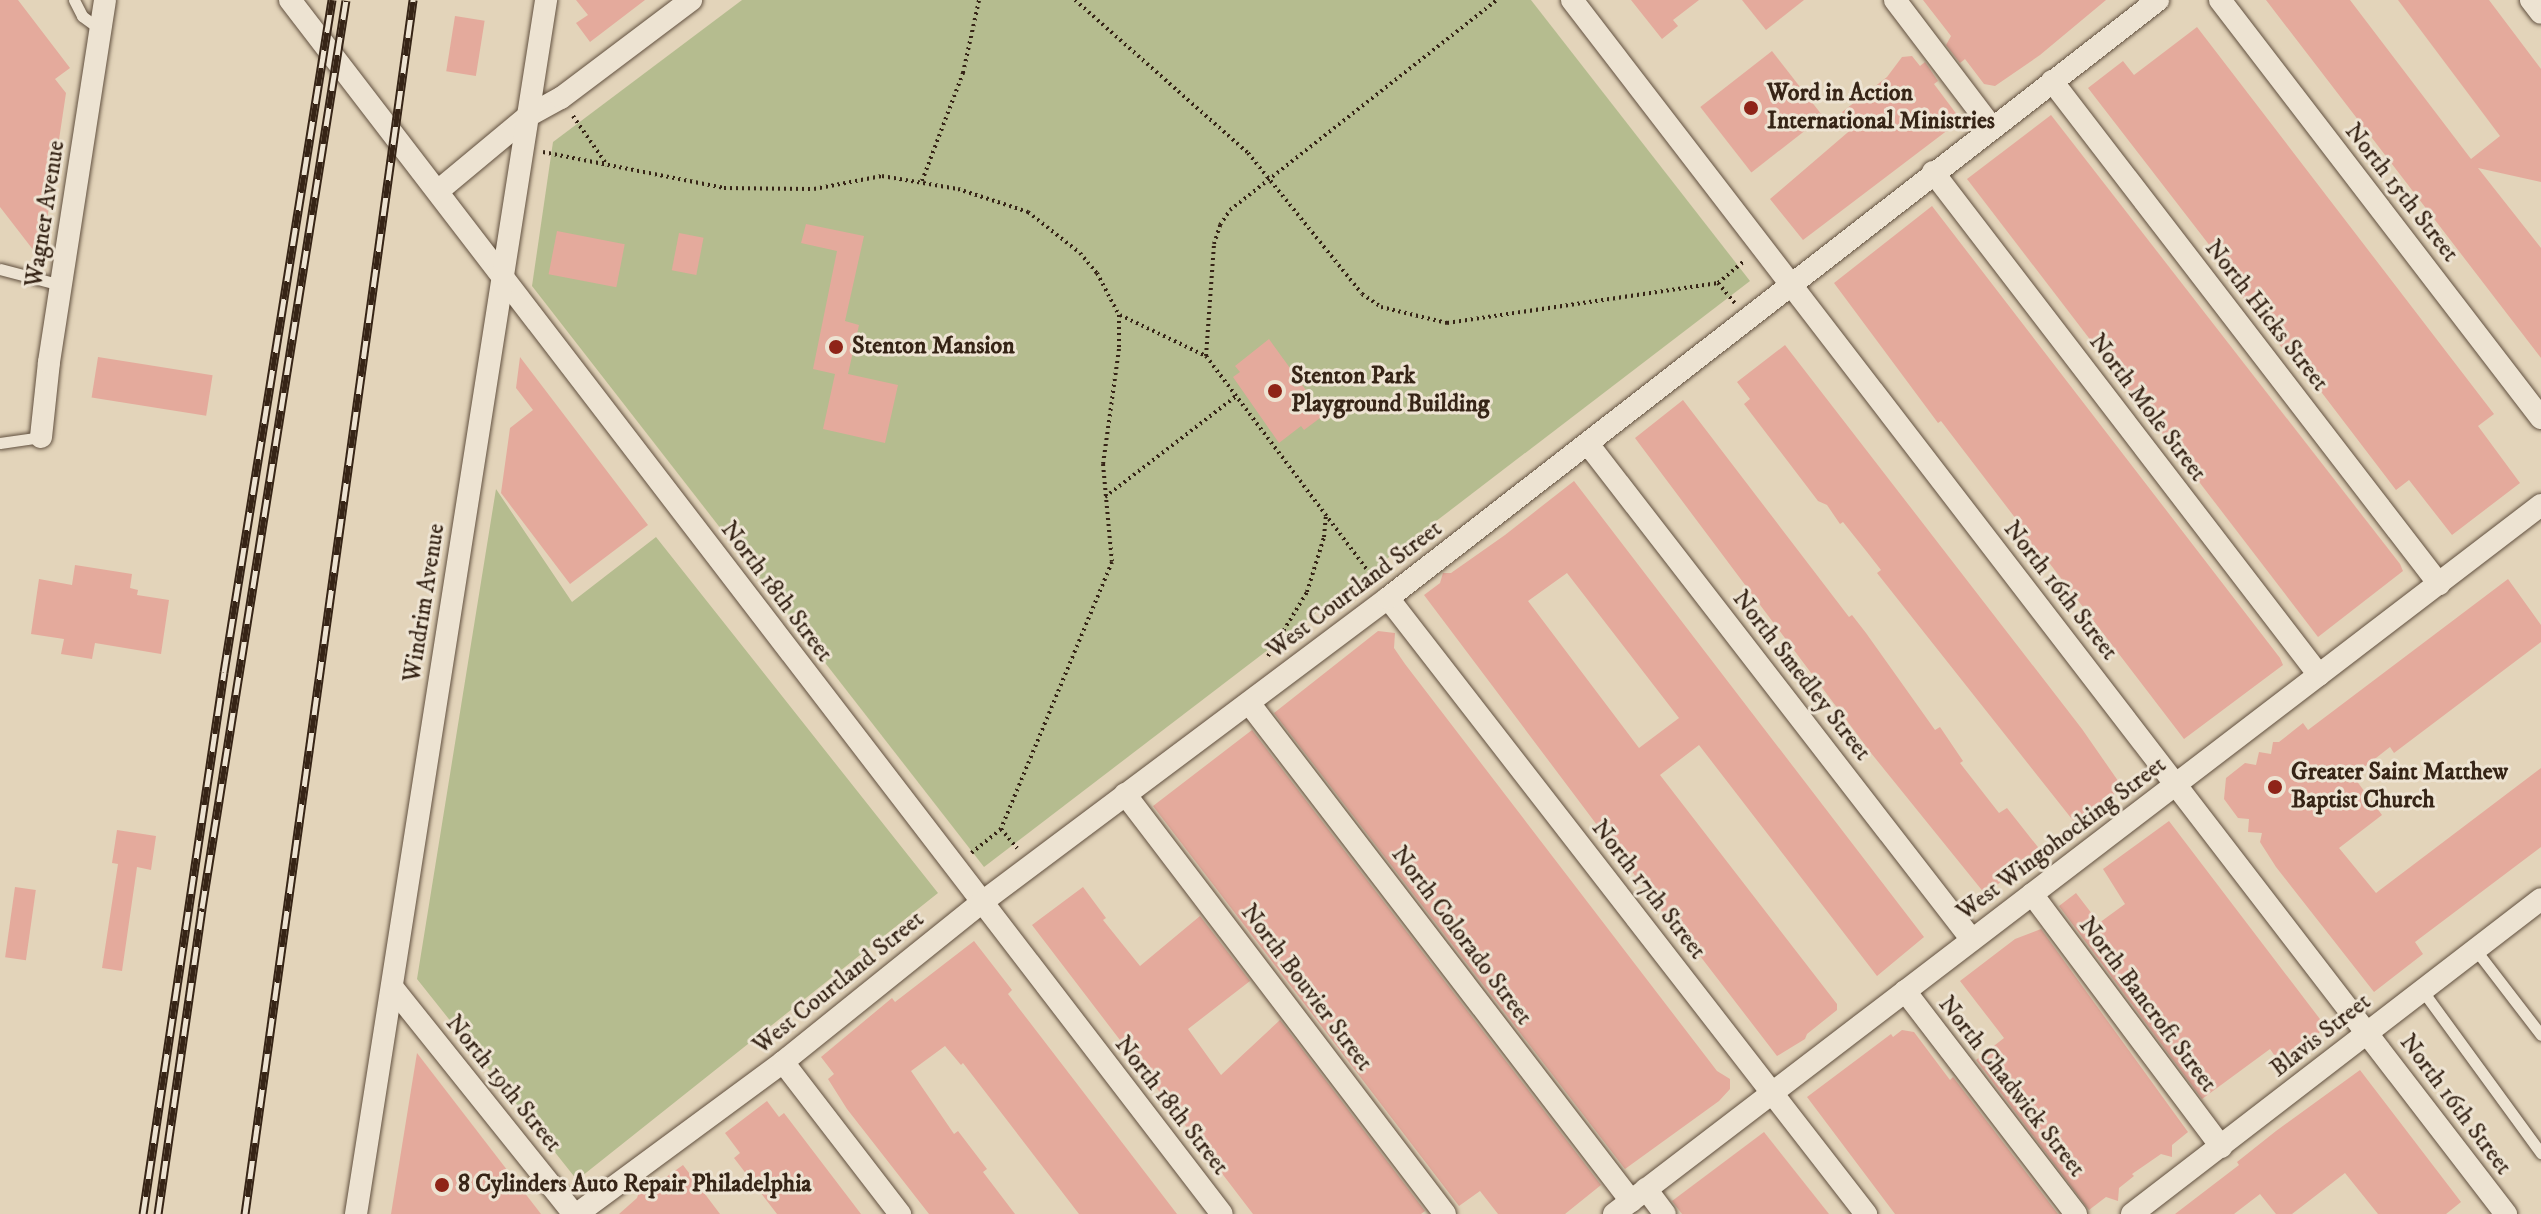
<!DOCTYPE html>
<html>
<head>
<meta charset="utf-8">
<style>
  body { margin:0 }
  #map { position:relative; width:2541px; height:1214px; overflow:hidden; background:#e3d4ba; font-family:"IM FELL DW Pica",serif }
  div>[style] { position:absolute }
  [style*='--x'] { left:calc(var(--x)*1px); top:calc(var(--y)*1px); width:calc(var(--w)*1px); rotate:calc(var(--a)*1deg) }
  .green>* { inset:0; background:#b5bc8f }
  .building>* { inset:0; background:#e4aa9c; transform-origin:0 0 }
  .path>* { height:4px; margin-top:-2px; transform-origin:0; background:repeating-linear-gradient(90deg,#362416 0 2px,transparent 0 6px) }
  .roads { filter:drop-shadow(0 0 2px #61503f) drop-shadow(0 0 2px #61503f) }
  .lane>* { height:11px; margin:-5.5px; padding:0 5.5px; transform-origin:5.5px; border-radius:5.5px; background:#ede3d2 }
  .street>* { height:22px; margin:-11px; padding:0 11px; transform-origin:11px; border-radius:11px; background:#ede3d2 }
  .rail>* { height:9px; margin-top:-4.5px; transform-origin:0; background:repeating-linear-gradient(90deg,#ede3d2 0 18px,#362416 0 36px); box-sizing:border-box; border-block:2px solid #362416 }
  .dots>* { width:22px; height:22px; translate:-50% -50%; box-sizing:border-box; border:4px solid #ede3d2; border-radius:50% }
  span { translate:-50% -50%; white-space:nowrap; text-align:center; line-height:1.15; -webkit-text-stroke:6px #ede3d2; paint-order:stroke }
  .poi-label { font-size:24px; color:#362416; font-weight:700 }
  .left { translate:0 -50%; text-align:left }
  .street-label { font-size:24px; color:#362416 }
</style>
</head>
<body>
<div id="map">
  <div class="green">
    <div style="clip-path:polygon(742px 0,1531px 0,1750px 281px,984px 867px,532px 286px,553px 142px)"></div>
    <div style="clip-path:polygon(496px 489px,572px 602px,656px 537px,938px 893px,577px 1180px,417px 979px)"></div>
  </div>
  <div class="building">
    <div style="clip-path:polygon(0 0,18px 0,70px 68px,55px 79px,66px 93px,41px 260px,0 207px)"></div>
    <div style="clip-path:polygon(576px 0,645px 0,590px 42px,576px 23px,588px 15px)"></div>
    <div style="clip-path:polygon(1631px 0,1699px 0,1673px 20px,1678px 26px,1662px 39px)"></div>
    <div style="clip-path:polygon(1742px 0,1804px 0,1766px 30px)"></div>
    <div style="clip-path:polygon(1923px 0,2106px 0,2040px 55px,1995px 86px,1984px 84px,1965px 59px,1960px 63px,1946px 45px,1951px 36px)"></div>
    <div style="clip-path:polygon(2266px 0,2350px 0,2471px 159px,2500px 136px,2398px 0,2489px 0,2541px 69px,2541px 182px,2478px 168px,2541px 248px,2541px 358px)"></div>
    <div style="left:455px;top:16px;width:30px;height:56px;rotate:9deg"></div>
    <div style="clip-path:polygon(2197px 27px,2494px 414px,2478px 426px,2520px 483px,2452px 535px,2409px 480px,2396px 490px,2290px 351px,2287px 354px,2265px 327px,2213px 257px,2217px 255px,2088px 88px,2123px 61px,2134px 75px)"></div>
    <div style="left:1772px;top:51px;width:83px;height:91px;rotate:52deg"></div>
    <div style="clip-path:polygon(1912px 56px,1920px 66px,1925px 62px,1938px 81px,1934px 84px,1961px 120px,1803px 240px,1770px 199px,1854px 127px,1842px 112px,1887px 77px,1902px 57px)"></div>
    <div style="clip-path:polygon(2051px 115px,2400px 564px,2403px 571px,2318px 637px,1967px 179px)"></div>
    <div style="clip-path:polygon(1932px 206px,2280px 658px,2283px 665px,2184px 739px,2047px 560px,2044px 562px,2023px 534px,2026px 532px,1941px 421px,1938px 423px,1834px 283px)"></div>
    <div style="clip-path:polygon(806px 224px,864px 236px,845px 321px,859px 325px,848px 374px,898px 385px,885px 443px,823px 429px,835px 374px,813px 369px,837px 251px,801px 243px)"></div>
    <div style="left:557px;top:231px;width:69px;height:44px;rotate:11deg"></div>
    <div style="left:679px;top:233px;width:25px;height:38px;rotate:11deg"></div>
    <div style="clip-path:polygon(1269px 339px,1324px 415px,1304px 430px,1301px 426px,1279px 443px,1233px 377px,1240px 372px,1235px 366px)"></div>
    <div style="clip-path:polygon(1785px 345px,2082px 729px,2123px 788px,2075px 823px,1877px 573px,1881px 570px,1867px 552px,1843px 522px,1840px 524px,1827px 505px,1818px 501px,1744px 404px,1750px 399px,1737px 382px)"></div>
    <div style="left:98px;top:357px;width:116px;height:41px;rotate:9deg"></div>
    <div style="clip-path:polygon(520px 357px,648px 525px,570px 584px,501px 493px,510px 428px,533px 410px,516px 388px)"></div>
    <div style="clip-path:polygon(1683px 400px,1849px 617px,1852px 615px,1866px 633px,1935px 730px,1940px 727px,1963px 761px,1960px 763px,1999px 813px,2007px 808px,2041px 851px,1985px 894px,1871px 753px,1635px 438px)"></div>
    <div style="clip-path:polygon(evenodd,1574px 481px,1924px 937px,1877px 976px,1699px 745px,1660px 775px,1837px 1004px,1837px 1010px,1807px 1034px,1805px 1039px,1777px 1056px,1697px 952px,1694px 954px,1424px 595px,1440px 583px,1443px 573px,1451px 573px,1505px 535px,1574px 481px,1567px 573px,1679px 718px,1639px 748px,1528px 601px,1567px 573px)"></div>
    <div style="clip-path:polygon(75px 565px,132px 574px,130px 588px,138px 590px,137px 595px,169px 600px,161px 654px,95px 643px,92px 659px,61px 654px,64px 639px,31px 634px,39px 579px,72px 585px)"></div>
    <div style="clip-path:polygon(2508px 579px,2541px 625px,2541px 642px,2394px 753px,2390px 747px,2353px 776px,2382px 815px,2339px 848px,2376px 893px,2541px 768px,2541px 847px,2415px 942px,2423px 954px,2374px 992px,2276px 867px,2260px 842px,2262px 833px,2248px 832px,2249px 819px,2238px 818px,2224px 799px,2226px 778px,2245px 763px,2256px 765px,2259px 752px,2271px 754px,2273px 742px,2279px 742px,2303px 723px,2308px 730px)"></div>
    <div style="clip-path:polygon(1378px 631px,1395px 633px,1394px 648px,1405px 664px,1717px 1071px,1730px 1079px,1730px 1089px,1719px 1101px,1625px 1169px,1274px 713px)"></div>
    <div style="clip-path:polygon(1252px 730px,1601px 1185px,1565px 1214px,1498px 1214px,1480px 1191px,1459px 1206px,1153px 806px)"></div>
    <div style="clip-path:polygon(2169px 821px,2326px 1027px,2286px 1060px,2279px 1062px,2270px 1049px,2202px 1099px,2059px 906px,2076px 893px,2099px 923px,2125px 904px,2103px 869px)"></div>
    <div style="clip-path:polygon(117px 830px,156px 836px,151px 870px,137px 867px,122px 971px,102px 968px,118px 864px,112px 863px)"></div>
    <div style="left:15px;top:887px;width:21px;height:71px;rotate:8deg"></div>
    <div style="clip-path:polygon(1083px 887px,1106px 918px,1103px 920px,1140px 966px,1200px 916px,1250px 981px,1188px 1029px,1221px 1075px,1280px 1020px,1425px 1211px,1421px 1214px,1253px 1214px,1032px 925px)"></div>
    <div style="clip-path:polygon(2041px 929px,2188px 1132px,2172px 1145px,2172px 1157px,2161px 1154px,2132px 1174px,2134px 1176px,2119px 1188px,2118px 1201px,2106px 1197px,2089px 1210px,1976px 1060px,2004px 1038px,1960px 981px,2015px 939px)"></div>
    <div style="clip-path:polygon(974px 941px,1012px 990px,1008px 994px,1177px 1214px,1079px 1214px,963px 1063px,961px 1065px,945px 1046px,911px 1071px,954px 1134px,958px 1131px,987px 1169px,983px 1172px,1015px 1214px,929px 1214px,847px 1109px,828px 1079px,834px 1074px,821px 1057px,892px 998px,895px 1002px)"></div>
    <div style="clip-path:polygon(1902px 1030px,1914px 1032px,1950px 1080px,1953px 1077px,2058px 1214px,1895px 1214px,1807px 1097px,1891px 1034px,1893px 1037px)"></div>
    <div style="clip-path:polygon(417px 1053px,541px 1214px,391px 1214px)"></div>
    <div style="clip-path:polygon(2360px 1070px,2461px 1202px,2446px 1214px,2378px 1214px,2345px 1173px,2292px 1214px,2276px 1214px,2260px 1194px,2234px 1214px,2175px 1214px,2239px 1165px,2237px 1162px,2276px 1131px)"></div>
    <div style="clip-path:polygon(767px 1101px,779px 1117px,784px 1113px,861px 1214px,777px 1214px,734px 1158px,740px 1153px,725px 1133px)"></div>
    <div style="clip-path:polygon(1764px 1132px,1829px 1214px,1682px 1214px,1672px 1201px)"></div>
    <div style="clip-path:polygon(683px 1165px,720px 1214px,619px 1214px,637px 1198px,640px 1189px,648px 1190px)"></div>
  </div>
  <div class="path">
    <div style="--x:1075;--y:0;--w:231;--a:41.5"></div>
    <div style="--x:1248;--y:153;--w:181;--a:51"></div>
    <div style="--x:1362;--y:294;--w:23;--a:34"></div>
    <div style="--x:1381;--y:307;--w:68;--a:13.6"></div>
    <div style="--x:1447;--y:323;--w:274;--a:-8.4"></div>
    <div style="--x:1718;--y:283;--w:34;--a:-40"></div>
    <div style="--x:573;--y:116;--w:60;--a:55.2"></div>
    <div style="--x:543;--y:152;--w:185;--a:11.2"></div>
    <div style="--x:724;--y:188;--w:90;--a:0.6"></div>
    <div style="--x:814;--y:189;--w:69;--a:-10.8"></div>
    <div style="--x:882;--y:176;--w:77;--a:9.7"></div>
    <div style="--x:958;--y:189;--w:74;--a:18.2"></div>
    <div style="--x:1028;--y:212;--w:66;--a:38.3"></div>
    <div style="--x:1080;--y:253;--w:26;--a:50"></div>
    <div style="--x:1097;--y:273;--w:47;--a:62.4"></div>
    <div style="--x:1119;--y:315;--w:34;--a:90"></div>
    <div style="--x:1119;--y:349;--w:116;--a:97.9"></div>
    <div style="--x:1103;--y:464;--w:98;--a:84.8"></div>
    <div style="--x:1112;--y:562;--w:289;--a:112.6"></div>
    <div style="--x:1001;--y:829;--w:38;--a:141"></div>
    <div style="--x:922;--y:181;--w:116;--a:-69.2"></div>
    <div style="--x:963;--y:73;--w:75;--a:-77.6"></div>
    <div style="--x:1718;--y:283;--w:26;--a:50"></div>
    <div style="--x:1120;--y:315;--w:95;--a:25.5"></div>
    <div style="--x:1206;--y:356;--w:281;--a:53"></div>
    <div style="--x:1206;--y:356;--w:112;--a:-85.9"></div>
    <div style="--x:1214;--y:244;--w:20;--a:-72"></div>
    <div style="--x:1220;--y:225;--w:18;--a:-56"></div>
    <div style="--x:1230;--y:210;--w:340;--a:-38.2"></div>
    <div style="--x:1105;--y:497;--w:165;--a:-37.6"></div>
    <div style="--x:1268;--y:656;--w:75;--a:-58.6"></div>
    <div style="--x:1307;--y:592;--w:58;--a:-72.8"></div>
    <div style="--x:1324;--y:537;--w:22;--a:-85"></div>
    <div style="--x:1001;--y:829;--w:25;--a:50"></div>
  </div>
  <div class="roads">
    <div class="lane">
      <div style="--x:74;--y:0;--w:18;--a:63"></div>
      <div style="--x:82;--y:16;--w:24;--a:36"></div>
      <div style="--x:0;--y:269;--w:63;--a:14.7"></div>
      <div style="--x:0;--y:443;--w:41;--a:-8.3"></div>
      <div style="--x:2475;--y:949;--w:108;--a:52.5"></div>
      <div style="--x:2422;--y:990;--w:202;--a:53.9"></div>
    </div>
    <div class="street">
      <div style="--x:290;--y:0;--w:1530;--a:52.49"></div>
      <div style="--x:1572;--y:0;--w:1532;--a:52.43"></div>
      <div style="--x:1895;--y:0;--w:161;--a:52.8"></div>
      <div style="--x:2220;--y:0;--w:527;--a:52.48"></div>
      <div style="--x:2531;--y:0;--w:16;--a:52"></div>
      <div style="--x:2052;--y:81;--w:635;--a:52.43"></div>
      <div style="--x:1933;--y:172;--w:634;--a:52.5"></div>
      <div style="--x:438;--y:191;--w:117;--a:-39.8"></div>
      <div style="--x:528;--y:116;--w:38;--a:-29"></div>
      <div style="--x:561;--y:98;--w:163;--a:-37"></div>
      <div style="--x:41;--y:437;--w:75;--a:-83.9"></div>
      <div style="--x:49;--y:362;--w:366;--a:-81.2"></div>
      <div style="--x:1588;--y:444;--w:627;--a:52.25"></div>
      <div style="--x:1388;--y:598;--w:780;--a:52.19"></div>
      <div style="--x:1249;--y:703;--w:628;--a:52.51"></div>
      <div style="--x:1125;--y:794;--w:528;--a:52.7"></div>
      <div style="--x:2032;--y:894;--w:316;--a:53.2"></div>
      <div style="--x:392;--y:987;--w:291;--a:51.3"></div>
      <div style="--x:1905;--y:991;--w:281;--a:52.5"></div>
      <div style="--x:783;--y:1062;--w:192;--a:52.4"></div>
      <div style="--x:1646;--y:1189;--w:31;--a:53"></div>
      <div style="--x:356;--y:1214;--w:1229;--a:-81.1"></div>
      <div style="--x:577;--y:1214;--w:256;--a:-36.4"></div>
      <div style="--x:783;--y:1062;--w:254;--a:-38.8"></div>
      <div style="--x:981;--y:903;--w:509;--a:-36.85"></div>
      <div style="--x:1388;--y:598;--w:975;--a:-37.83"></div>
      <div style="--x:1614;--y:1214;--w:1167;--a:-37.41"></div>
      <div style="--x:2132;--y:1214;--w:516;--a:-37.6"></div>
    </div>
  </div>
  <div class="rail">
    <div style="--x:143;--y:1214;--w:548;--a:-81.5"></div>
    <div style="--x:224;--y:672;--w:681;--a:-80.87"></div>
    <div style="--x:158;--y:1214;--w:309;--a:-81.8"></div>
    <div style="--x:202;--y:908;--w:919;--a:-80.99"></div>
    <div style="--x:245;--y:1214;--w:1226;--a:-82.12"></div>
  </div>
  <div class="dots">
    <div style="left:1751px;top:108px;background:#8f2418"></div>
    <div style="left:836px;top:347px;background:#8f2418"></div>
    <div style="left:1275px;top:391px;background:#8f2418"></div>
    <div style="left:2275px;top:787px;background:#8f2418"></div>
    <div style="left:442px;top:1185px;background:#8f2418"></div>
  </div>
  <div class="poi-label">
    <span class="left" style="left:1767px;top:108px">Word in Action<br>International Ministries</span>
    <span class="left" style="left:852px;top:347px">Stenton Mansion</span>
    <span class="left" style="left:1291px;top:391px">Stenton Park<br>Playground Building</span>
    <span class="left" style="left:2291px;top:787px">Greater Saint Matthew<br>Baptist Church</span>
    <span class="left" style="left:458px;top:1185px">8 Cylinders Auto Repair Philadelphia</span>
  </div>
  <div class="street-label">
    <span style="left:2401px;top:193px;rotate:52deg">North 15th Street</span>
    <span style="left:46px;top:214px;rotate:-81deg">Wagner Avenue</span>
    <span style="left:2266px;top:316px;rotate:52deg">North Hicks Street</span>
    <span style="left:2147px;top:408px;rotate:53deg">North Mole Street</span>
    <span style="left:1355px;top:590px;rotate:-37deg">West Courtland Street</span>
    <span style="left:2060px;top:591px;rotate:52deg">North 16th Street</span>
    <span style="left:776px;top:592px;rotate:53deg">North 18th Street</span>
    <span style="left:425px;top:603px;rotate:-81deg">Windrim Avenue</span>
    <span style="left:1801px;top:676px;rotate:52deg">North Smedley Street</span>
    <span style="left:2062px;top:839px;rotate:-37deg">West Wingohocking Street</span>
    <span style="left:1648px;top:890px;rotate:52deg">North 17th Street</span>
    <span style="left:1461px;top:936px;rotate:53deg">North Colorado Street</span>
    <span style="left:839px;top:983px;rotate:-39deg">West Courtland Street</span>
    <span style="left:1306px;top:988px;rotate:53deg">North Bouvier Street</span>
    <span style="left:2147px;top:1005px;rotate:53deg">North Bancroft Street</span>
    <span style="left:2321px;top:1036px;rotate:-38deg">Blavis Street</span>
    <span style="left:503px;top:1084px;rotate:51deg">North 19th Street</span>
    <span style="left:2011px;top:1087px;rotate:52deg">North Chadwick Street</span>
    <span style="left:2455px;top:1105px;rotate:53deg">North 16th Street</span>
    <span style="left:1171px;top:1106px;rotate:52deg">North 18th Street</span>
  </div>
</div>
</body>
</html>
